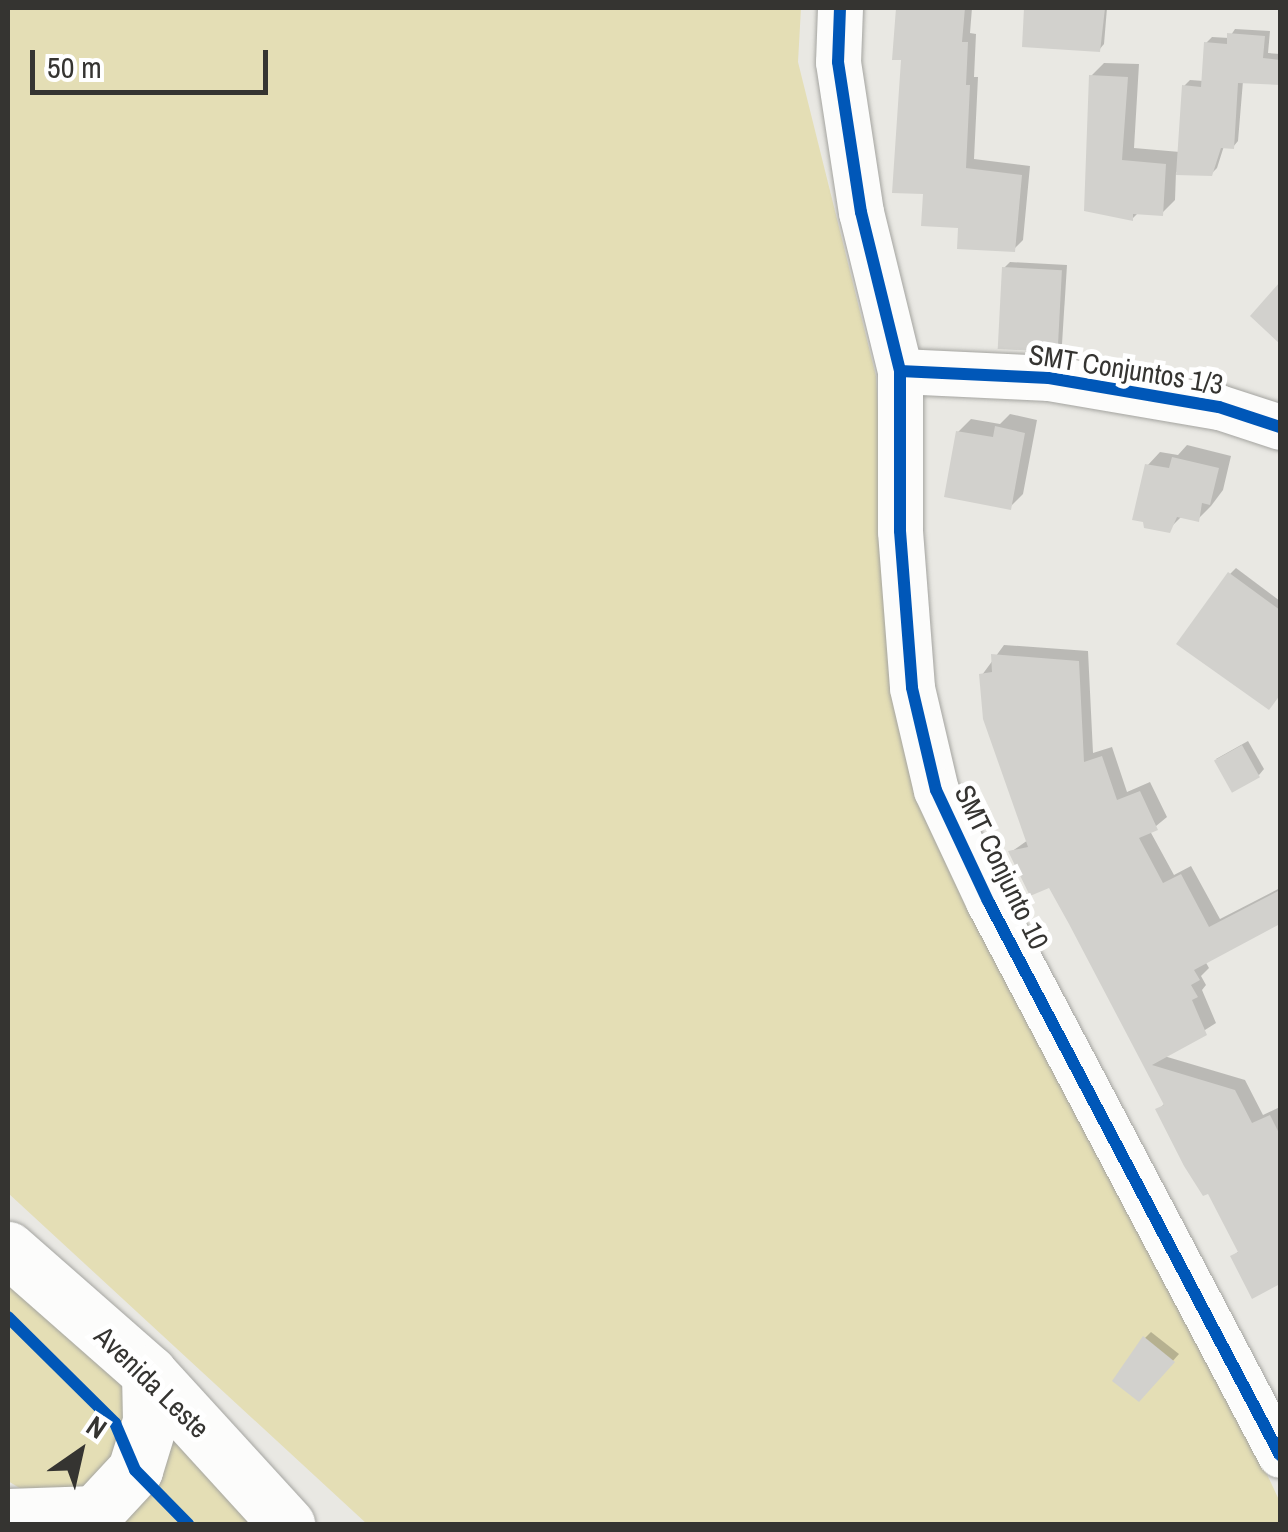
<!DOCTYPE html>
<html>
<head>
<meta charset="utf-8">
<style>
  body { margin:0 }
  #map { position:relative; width:1288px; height:1532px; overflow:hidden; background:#e9e8e3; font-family:"Archivo Narrow",sans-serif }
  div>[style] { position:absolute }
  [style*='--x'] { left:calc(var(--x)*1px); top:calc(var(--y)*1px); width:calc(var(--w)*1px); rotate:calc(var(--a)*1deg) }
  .green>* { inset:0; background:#e4deb5 }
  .shadow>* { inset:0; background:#0003 }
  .building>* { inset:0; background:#d2d1cd; transform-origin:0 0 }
  .roads { filter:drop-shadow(0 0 2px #a4a4a0) drop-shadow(0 0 2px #a4a4a0) }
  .minor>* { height:45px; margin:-22.5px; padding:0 22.5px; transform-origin:22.5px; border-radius:22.5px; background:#fcfcfb }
  .major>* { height:55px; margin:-27.5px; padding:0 27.5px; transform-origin:27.5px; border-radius:27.5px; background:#fcfcfb }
  .cycleway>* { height:12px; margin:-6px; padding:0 6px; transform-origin:6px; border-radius:6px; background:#0057b8 }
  span { translate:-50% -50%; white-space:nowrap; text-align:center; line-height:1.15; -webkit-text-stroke:10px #fff; paint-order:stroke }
  .street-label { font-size:28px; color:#353431 }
  .frame { position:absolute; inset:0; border:10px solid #353431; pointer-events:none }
  .north { position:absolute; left:30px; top:1402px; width:100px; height:100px; -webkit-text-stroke:8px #fff; paint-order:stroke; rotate:34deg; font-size:28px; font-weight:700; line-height:40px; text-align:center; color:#353431 }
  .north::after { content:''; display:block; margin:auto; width:35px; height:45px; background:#353431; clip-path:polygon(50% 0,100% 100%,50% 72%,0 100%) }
  .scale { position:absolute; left:30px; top:50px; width:238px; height:45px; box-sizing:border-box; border:5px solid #353431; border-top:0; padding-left:12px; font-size:30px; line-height:35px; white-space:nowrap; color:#353431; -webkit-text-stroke:8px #fff; paint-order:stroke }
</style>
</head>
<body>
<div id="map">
  <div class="green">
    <div style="clip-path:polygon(8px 8px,801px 8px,798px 62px,876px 376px,893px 684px,1280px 1502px,1280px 1524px,367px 1524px,8px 1193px)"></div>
    <div style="clip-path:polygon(8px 1275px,115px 1365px,159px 1425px,146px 1465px,41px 1501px,8px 1481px)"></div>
    <div style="clip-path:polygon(165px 1425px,275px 1524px,29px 1524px,8px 1502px,8px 1487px,39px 1505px,96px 1510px)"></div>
  </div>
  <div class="shadow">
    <div style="clip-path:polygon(899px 8px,972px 8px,970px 33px,976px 34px,974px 77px,978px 77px,974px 159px,1030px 166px,1023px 240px,1014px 249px,961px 226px,925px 192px,904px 57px,895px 57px)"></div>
    <div style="clip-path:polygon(1027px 8px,1107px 8px,1104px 44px,1099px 50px,1024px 45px)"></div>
    <div style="clip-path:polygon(1235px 29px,1270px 31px,1268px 53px,1280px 54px,1280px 83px,1243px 81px,1238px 141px,1233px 147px,1224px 146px,1217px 168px,1211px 174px,1176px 172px,1175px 200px,1162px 213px,1139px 212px,1132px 219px,1091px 76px,1104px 63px,1139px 64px,1134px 148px,1180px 152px,1184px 86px,1190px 80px,1204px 81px,1206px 43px,1212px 37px,1229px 38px)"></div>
    <div style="clip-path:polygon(1010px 262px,1067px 265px,1062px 344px,1056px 350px,1004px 268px)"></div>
    <div style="clip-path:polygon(1010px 414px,1037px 420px,1023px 494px,1010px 507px,958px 432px,971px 419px,1000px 424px)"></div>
    <div style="clip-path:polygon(1187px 445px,1231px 456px,1223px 490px,1211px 506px,1198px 519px,1182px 516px,1170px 528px,1147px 466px,1160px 452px,1178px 455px)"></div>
    <div style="clip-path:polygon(1236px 568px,1280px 601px,1280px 693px,1275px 701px,1230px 574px)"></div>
    <div style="clip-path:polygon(1004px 645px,1088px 651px,1093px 753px,1112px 747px,1127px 792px,1150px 782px,1167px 817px,1150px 831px,1174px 875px,1191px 866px,1220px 919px,1280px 888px,1280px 921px,1205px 961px,1209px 968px,1201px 976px,1206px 985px,1202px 990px,1216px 1023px,1164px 1056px,1245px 1080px,1263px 1115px,1280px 1107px,1280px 1283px,1253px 1296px,1233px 1256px,1240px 1250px,1209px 1190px,1158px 1110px,1165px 1103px,1050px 884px,1011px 852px,1028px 840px,982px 675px)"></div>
    <div style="clip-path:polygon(1248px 741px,1264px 769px,1259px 775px,1216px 759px)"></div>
    <div style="clip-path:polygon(1151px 1332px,1179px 1354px,1139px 1399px,1145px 1338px)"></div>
  </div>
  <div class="building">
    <div style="clip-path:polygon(896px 8px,965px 8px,962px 42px,968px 42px,966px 85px,970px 85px,966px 168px,1022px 175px,1015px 252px,957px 249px,958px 228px,921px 226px,923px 194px,892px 193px,901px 60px,892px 60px)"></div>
    <div style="clip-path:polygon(1024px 8px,1105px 8px,1100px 52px,1022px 47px)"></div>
    <div style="clip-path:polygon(1227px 33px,1265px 36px,1263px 58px,1280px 60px,1280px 85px,1238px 83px,1234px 149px,1221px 148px,1212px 176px,1176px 175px,1182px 85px,1201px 87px,1204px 42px,1227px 44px)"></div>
    <div style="clip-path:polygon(1089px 75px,1128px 77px,1122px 160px,1166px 164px,1163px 216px,1133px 214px,1133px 221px,1084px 211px)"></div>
    <div style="left:1002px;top:267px;width:60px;height:82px;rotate:3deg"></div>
    <div style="clip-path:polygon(1280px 282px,1280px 344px,1250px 316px)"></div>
    <div style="clip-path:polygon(995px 426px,1025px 433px,1011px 510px,944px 497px,956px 431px,993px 437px)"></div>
    <div style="clip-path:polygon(1172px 457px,1219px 468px,1210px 505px,1202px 503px,1199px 522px,1177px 517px,1170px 533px,1144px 528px,1143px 522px,1132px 520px,1145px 464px,1169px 468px)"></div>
    <div style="clip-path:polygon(1228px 572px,1280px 610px,1280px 695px,1269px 710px,1176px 644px)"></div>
    <div style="clip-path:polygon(991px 654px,1079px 661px,1084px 762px,1102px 756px,1117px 800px,1140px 791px,1158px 830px,1139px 838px,1163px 883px,1181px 874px,1209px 927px,1280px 890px,1280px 924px,1194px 970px,1200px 980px,1191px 985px,1198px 997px,1192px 1000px,1207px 1035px,1152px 1065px,1235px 1090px,1252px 1123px,1270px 1115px,1280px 1135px,1280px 1284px,1252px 1299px,1230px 1256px,1238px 1252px,1208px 1194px,1203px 1196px,1184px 1166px,1155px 1109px,1164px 1105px,1069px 924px,1049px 888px,1030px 896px,1008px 851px,1028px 847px,983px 719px,979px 674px,992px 672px)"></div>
    <div style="left:1242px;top:745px;width:37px;height:32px;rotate:61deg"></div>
    <div style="clip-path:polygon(1143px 1336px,1175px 1362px,1139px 1402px,1112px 1381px)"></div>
  </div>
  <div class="roads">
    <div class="minor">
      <div style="--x:840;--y:8;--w:54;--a:92.1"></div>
      <div style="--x:838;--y:62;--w:152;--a:81.3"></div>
      <div style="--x:861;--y:212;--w:164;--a:76.2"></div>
      <div style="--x:900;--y:371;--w:160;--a:90"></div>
      <div style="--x:900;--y:531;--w:157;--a:85.6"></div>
      <div style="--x:912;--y:688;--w:105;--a:76.8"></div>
      <div style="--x:936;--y:790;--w:123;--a:64.9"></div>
      <div style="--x:988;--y:901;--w:626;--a:62.21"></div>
      <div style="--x:900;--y:371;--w:149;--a:2.7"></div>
      <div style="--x:1049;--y:378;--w:172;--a:9.7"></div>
      <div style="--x:1219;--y:407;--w:64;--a:18.2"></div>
    </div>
    <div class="major">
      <div style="--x:8;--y:1249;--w:188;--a:41.3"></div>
      <div style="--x:149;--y:1373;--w:205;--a:47.6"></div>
      <div style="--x:8;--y:1516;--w:87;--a:-2"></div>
      <div style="--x:95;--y:1513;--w:59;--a:-47.1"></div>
      <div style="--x:135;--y:1470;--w:51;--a:-73"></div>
      <div style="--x:150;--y:1421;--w:48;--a:-91.2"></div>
    </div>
  </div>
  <div class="cycleway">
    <div style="--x:840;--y:8;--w:54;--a:92.1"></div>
    <div style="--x:838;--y:62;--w:152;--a:81.3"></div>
    <div style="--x:861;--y:212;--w:164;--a:76.2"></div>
    <div style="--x:900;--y:371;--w:160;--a:90"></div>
    <div style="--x:900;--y:531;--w:157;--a:85.6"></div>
    <div style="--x:912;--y:688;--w:105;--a:76.8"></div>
    <div style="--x:936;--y:790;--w:123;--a:64.9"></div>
    <div style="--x:988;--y:901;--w:626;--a:62.21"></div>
    <div style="--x:900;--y:371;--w:149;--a:2.7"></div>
    <div style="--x:1049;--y:378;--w:172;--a:9.7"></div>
    <div style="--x:1219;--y:407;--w:64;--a:18.2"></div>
    <div style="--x:8;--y:1317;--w:151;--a:44.7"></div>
    <div style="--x:115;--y:1423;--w:51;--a:66.9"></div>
    <div style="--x:135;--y:1470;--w:76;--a:45.5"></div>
  </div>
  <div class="street-label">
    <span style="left:1126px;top:369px;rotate:9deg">SMT Conjuntos 1/3</span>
    <span style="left:1002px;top:867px;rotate:64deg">SMT Conjunto 10</span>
    <span style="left:152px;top:1382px;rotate:44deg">Avenida Leste</span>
  </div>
  <div class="frame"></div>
  <div class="north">N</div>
  <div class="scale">50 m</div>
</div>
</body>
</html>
